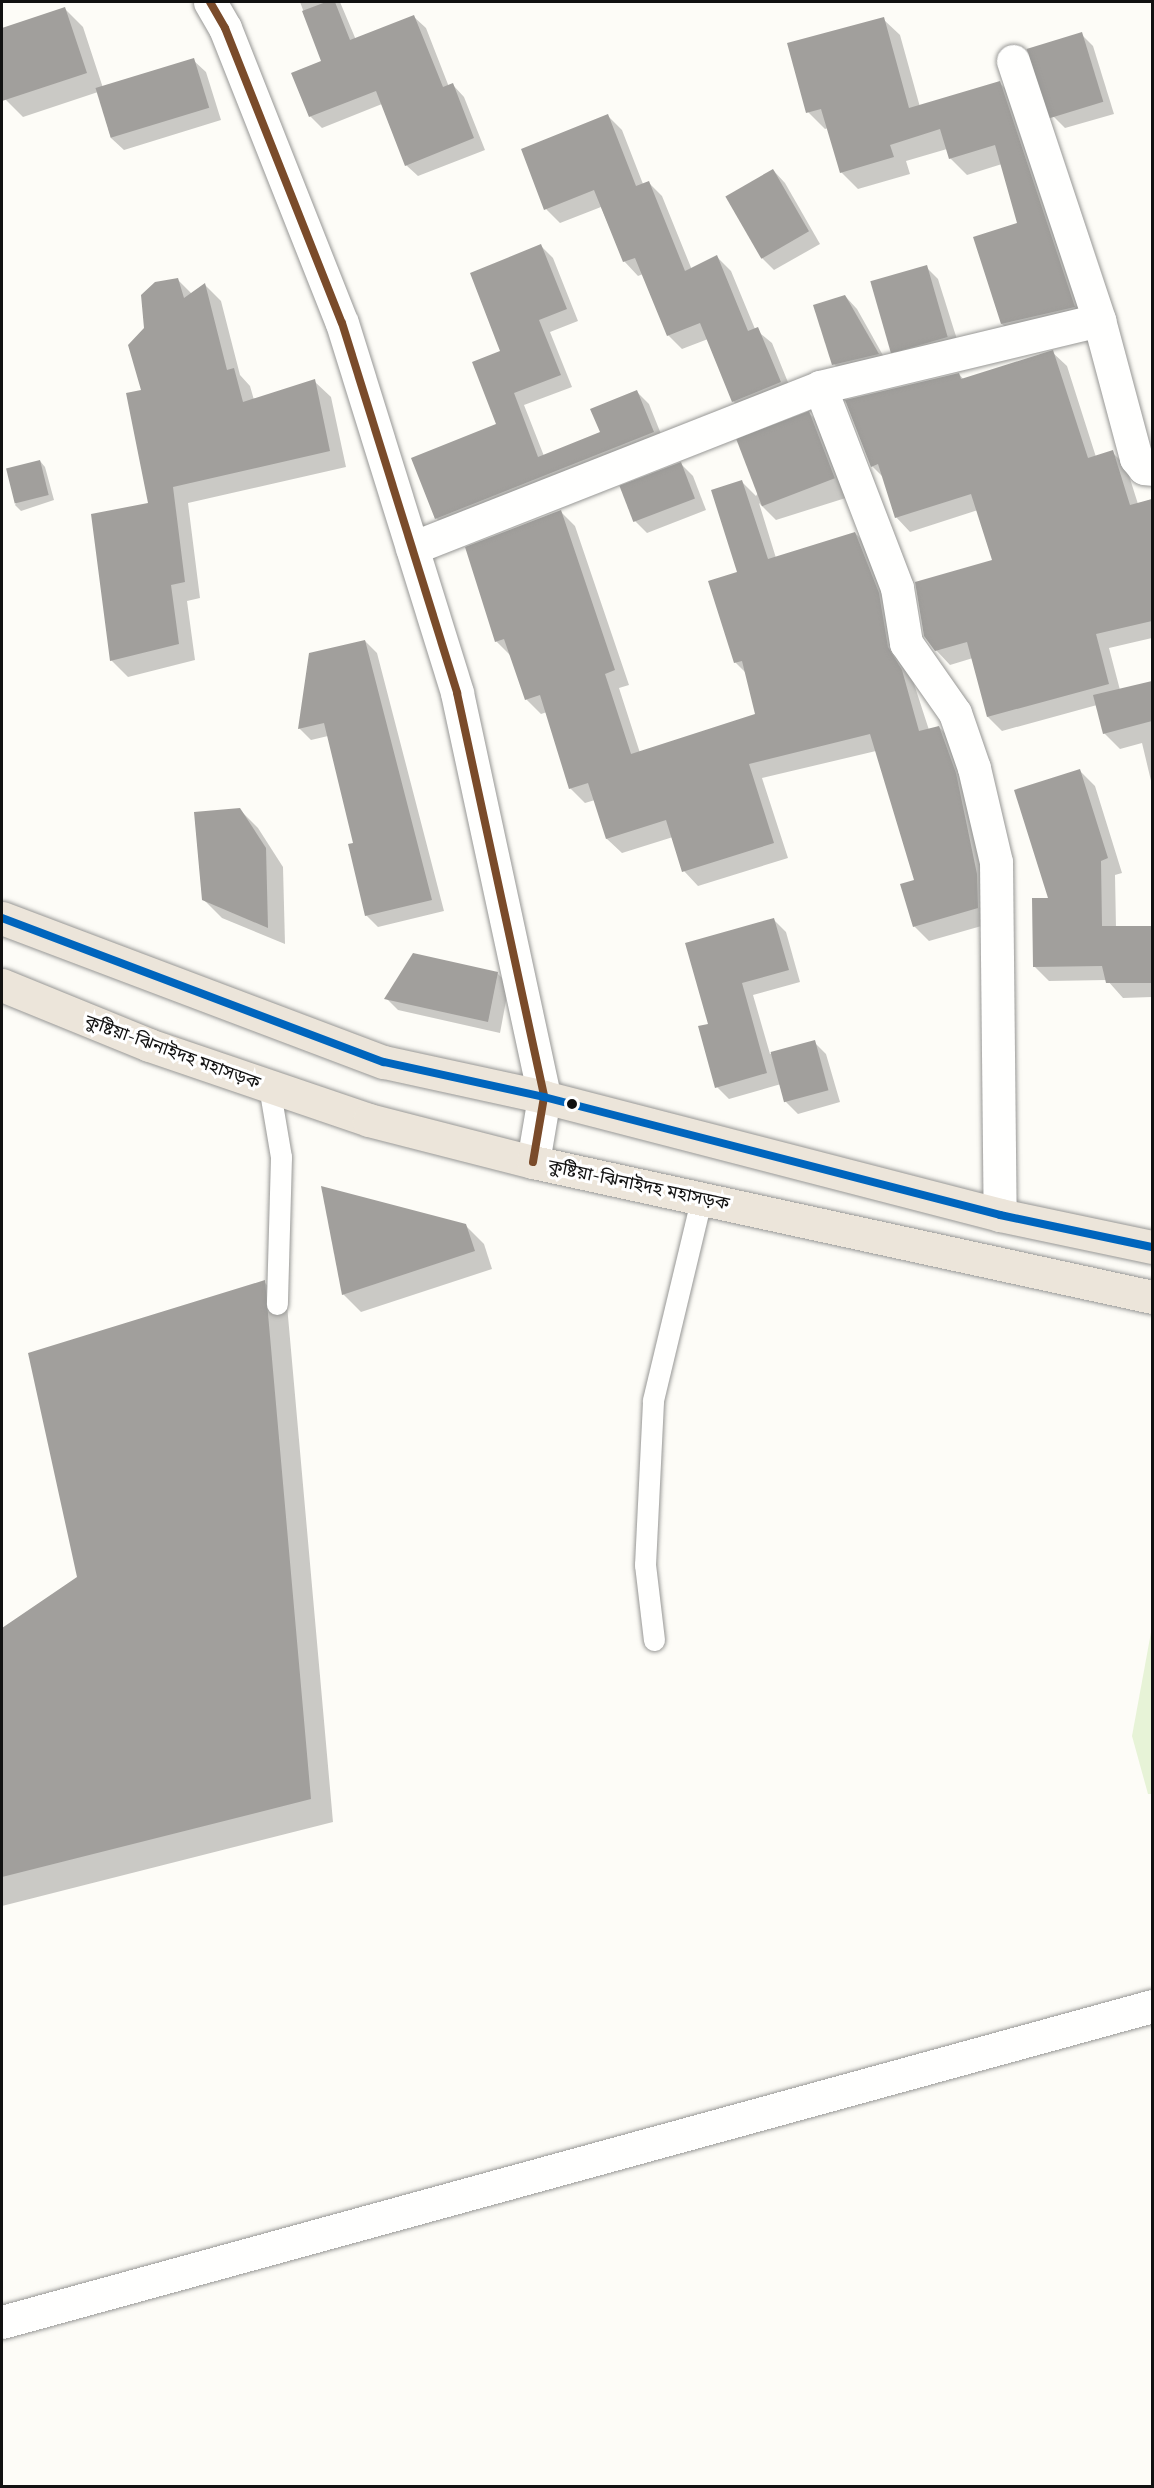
<!DOCTYPE html>
<html>
<head>
<meta charset="utf-8">
<style>
  body { margin:0 }
  #map { position:relative; width:1154px; height:2488px; overflow:hidden; background:#fdfcf7; font-family:"PT Serif","Noto Sans Bengali",serif }
  div>[style] { position:absolute }
  [style*='--x'] { left:calc(var(--x)*1px); top:calc(var(--y)*1px); width:calc(var(--w)*1px); rotate:calc(var(--a)*1deg) }
  .green>* { inset:0; background:#e7f3d7 }
  .shadow>* { inset:0; background:#0003 }
  .building>* { inset:0; background:#a19f9c; transform-origin:0 0 }
  .roads { filter:drop-shadow(0 0 2px #979795) drop-shadow(0 0 2px #979795) }
  .service>* { height:21px; margin:-10.5px; padding:0 10.5px; transform-origin:10.5px; border-radius:10.5px; background:#fffffe }
  .minor>* { height:33px; margin:-16.5px; padding:0 16.5px; transform-origin:16.5px; border-radius:16.5px; background:#fffffe }
  .trunk>* { height:33px; margin:-16.5px; padding:0 16.5px; transform-origin:16.5px; border-radius:16.5px; background:#ece5da }
  .bus-1>* { height:8px; margin:-4px; padding:0 4px; transform-origin:4px; border-radius:4px; background:#7a4b2a }
  .bus-2>* { height:8px; margin:-4px; padding:0 4px; transform-origin:4px; border-radius:4px; background:#0065bd }
  .dots>* { width:16px; height:16px; translate:-50% -50%; box-sizing:border-box; border:3px solid #fff; border-radius:50% }
  span { translate:-50% -50%; white-space:nowrap; text-align:center; line-height:1.15; -webkit-text-stroke:6px #fff; paint-order:stroke }
  .street-label { font-size:18px; color:#111 }
  .frame { position:absolute; inset:0; border:3px solid #111; pointer-events:none }
</style>
</head>
<body>
<div id="map">
  <div class="green">
    <div style="clip-path:polygon(1152px 1627px,1152px 1794px,1148px 1794px,1132px 1736px)"></div>
  </div>
  <div class="shadow">
    <div style="clip-path:polygon(300px 2px,340px 2px,356px 40px,414px 17px,426px 28px,449px 87px,453px 85px,464px 97px,485px 150px,418px 176px,406px 165px,382px 104px,322px 128px,310px 116px,323px 62px)"></div>
    <div style="clip-path:polygon(65px 9px,83px 27px,103px 88px,193px 60px,206px 72px,221px 120px,124px 150px,111px 138px,98px 92px,23px 117px,5px 99px,2px 88px,2px 30px)"></div>
    <div style="clip-path:polygon(883px 19px,900px 35px,920px 107px,1000px 83px,1016px 100px,1091px 323px,1019px 340px,1002px 324px,1019px 224px,1002px 164px,967px 175px,950px 158px,947px 149px,906px 161px,910px 174px,858px 189px,841px 172px,828px 128px,825px 129px,808px 112px)"></div>
    <div style="clip-path:polygon(1081px 34px,1093px 46px,1114px 114px,1065px 128px,1053px 116px)"></div>
    <div style="clip-path:polygon(608px 116px,622px 130px,643px 184px,648px 182px,662px 196px,692px 270px,717px 257px,731px 271px,755px 329px,772px 343px,794px 397px,747px 415px,733px 401px,708px 339px,682px 349px,668px 335px,643px 274px,638px 276px,624px 261px,601px 207px,560px 223px,546px 209px)"></div>
    <div style="clip-path:polygon(773px 170px,785px 183px,820px 244px,774px 270px,762px 258px)"></div>
    <div style="clip-path:polygon(541px 246px,553px 258px,578px 321px,550px 332px,572px 387px,524px 405px,544px 456px,602px 433px,637px 392px,649px 404px,665px 444px,448px 530px,436px 518px,498px 425px,502px 352px)"></div>
    <div style="clip-path:polygon(926px 267px,938px 279px,960px 349px,905px 362px,893px 350px)"></div>
    <div style="clip-path:polygon(177px 279px,192px 294px,205px 285px,221px 301px,240px 375px,250px 386px,254px 400px,314px 381px,331px 397px,346px 467px,188px 503px,200px 598px,187px 601px,195px 660px,128px 677px,111px 660px,150px 505px,143px 391px,146px 328px)"></div>
    <div style="clip-path:polygon(845px 296px,857px 309px,889px 366px,846px 376px,834px 364px)"></div>
    <div style="clip-path:polygon(1052px 352px,1067px 366px,1096px 457px,1112px 452px,1126px 466px,1138px 504px,1152px 499px,1152px 638px,1109px 648px,1120px 690px,1152px 682px,1152px 785px,1142px 743px,1120px 749px,1104px 733px,1097px 705px,1002px 731px,988px 717px,973px 658px,950px 665px,936px 650px,994px 561px,978px 510px,910px 532px,896px 517px,884px 478px,872px 466px,959px 374px,964px 380px)"></div>
    <div style="clip-path:polygon(809px 413px,827px 431px,852px 496px,776px 520px,759px 503px,776px 558px,855px 533px,870px 548px,929px 730px,939px 727px,954px 742px,970px 789px,992px 923px,929px 941px,914px 926px,916px 881px,876px 751px,762px 778px,788px 858px,698px 886px,684px 871px,673px 837px,622px 853px,607px 839px,595px 800px,585px 803px,570px 788px,547px 712px,541px 714px,526px 699px,511px 656px,496px 641px,560px 511px,575px 526px,629px 685px,619px 688px,640px 753px,757px 715px,747px 674px,735px 662px,742px 482px,756px 496px)"></div>
    <div style="clip-path:polygon(40px 461px,45px 467px,54px 500px,21px 511px,15px 505px)"></div>
    <div style="clip-path:polygon(681px 464px,693px 476px,706px 510px,647px 533px,635px 521px)"></div>
    <div style="clip-path:polygon(365px 641px,377px 653px,444px 911px,378px 927px,366px 915px,355px 844px,328px 736px,311px 740px,299px 728px)"></div>
    <div style="clip-path:polygon(1080px 771px,1095px 786px,1122px 873px,1115px 875px,1116px 928px,1152px 928px,1152px 997px,1123px 998px,1107px 980px,1049px 981px,1034px 966px)"></div>
    <div style="clip-path:polygon(240px 810px,258px 828px,283px 867px,285px 944px,222px 918px,204px 900px)"></div>
    <div style="clip-path:polygon(774px 920px,786px 932px,800px 982px,753px 995px,770px 1054px,814px 1042px,826px 1054px,840px 1102px,798px 1114px,786px 1102px,781px 1084px,729px 1099px,717px 1087px,710px 1025px)"></div>
    <div style="clip-path:polygon(497px 973px,509px 985px,500px 1033px,398px 1010px,386px 998px)"></div>
    <div style="clip-path:polygon(465px 1225px,484px 1244px,492px 1269px,361px 1312px,343px 1294px)"></div>
    <div style="clip-path:polygon(264px 1282px,287px 1305px,333px 1822px,2px 1906px,2px 1630px,79px 1578px)"></div>
  </div>
  <div class="building">
    <div style="clip-path:polygon(326px 2px,335px 2px,350px 40px,414px 15px,443px 87px,453px 83px,474px 138px,405px 166px,376px 91px,309px 117px,291px 73px,321px 61px,302px 11px)"></div>
    <div style="clip-path:polygon(65px 7px,87px 73px,2px 101px,2px 28px)"></div>
    <div style="clip-path:polygon(884px 17px,909px 108px,1000px 81px,1075px 307px,1001px 324px,973px 237px,1017px 223px,995px 145px,949px 159px,940px 129px,890px 145px,894px 157px,840px 173px,821px 109px,806px 113px,787px 43px)"></div>
    <div style="left:1082px;top:32px;width:73px;height:58px;rotate:73deg"></div>
    <div style="left:194px;top:58px;width:52px;height:103px;rotate:73deg"></div>
    <div style="clip-path:polygon(608px 114px,636px 186px,649px 181px,685px 271px,717px 255px,748px 331px,758px 327px,781px 382px,732px 402px,700px 323px,667px 336px,635px 258px,623px 262px,594px 190px,544px 210px,521px 149px)"></div>
    <div style="left:773px;top:169px;width:72px;height:55px;rotate:60deg"></div>
    <div style="clip-path:polygon(541px 244px,567px 309px,539px 320px,561px 375px,514px 393px,538px 457px,600px 432px,590px 409px,637px 390px,654px 432px,435px 519px,411px 458px,496px 424px,472px 362px,500px 351px,470px 273px)"></div>
    <div style="left:927px;top:265px;width:75px;height:59px;rotate:74deg"></div>
    <div style="clip-path:polygon(178px 278px,184px 298px,205px 283px,227px 370px,234px 368px,243px 402px,315px 379px,330px 451px,173px 487px,185px 582px,171px 585px,179px 644px,110px 661px,91px 514px,148px 503px,126px 393px,141px 390px,128px 345px,144px 328px,141px 295px,155px 282px)"></div>
    <div style="clip-path:polygon(845px 295px,879px 354px,832px 365px,813px 305px)"></div>
    <div style="clip-path:polygon(1053px 350px,1088px 458px,1113px 450px,1130px 505px,1152px 499px,1152px 621px,1096px 634px,1109px 684px,987px 717px,967px 642px,935px 651px,924px 636px,915px 582px,992px 560px,971px 494px,895px 518px,878px 464px,871px 467px,845px 400px,959px 373px,961px 379px)"></div>
    <div style="left:809px;top:411px;width:72px;height:78px;rotate:69deg"></div>
    <div style="left:40px;top:460px;width:36px;height:35px;rotate:76deg"></div>
    <div style="left:681px;top:462px;width:39px;height:66px;rotate:69deg"></div>
    <div style="clip-path:polygon(742px 480px,768px 559px,855px 532px,879px 593px,888px 647px,902px 670px,919px 731px,939px 726px,956px 773px,977px 874px,978px 908px,913px 927px,900px 884px,914px 880px,870px 734px,749px 764px,774px 843px,682px 872px,666px 820px,606px 839px,588px 783px,569px 789px,540px 695px,525px 700px,504px 639px,495px 642px,465px 547px,561px 510px,615px 670px,605px 674px,631px 754px,755px 714px,742px 661px,734px 663px,708px 581px,737px 572px,711px 490px)"></div>
    <div style="clip-path:polygon(365px 640px,432px 900px,365px 916px,348px 844px,353px 843px,324px 723px,298px 729px,309px 653px)"></div>
    <div style="clip-path:polygon(1152px 681px,1152px 721px,1103px 734px,1093px 695px)"></div>
    <div style="clip-path:polygon(1080px 769px,1108px 858px,1101px 861px,1102px 926px,1152px 926px,1152px 983px,1106px 983px,1102px 966px,1033px 967px,1032px 898px,1048px 898px,1014px 790px)"></div>
    <div style="clip-path:polygon(240px 808px,266px 848px,268px 928px,202px 900px,194px 812px)"></div>
    <div style="clip-path:polygon(774px 918px,789px 970px,742px 983px,767px 1073px,715px 1088px,698px 1026px,708px 1024px,685px 943px)"></div>
    <div style="clip-path:polygon(413px 953px,498px 972px,488px 1022px,384px 999px)"></div>
    <div style="left:815px;top:1040px;width:52px;height:46px;rotate:75deg"></div>
    <div style="clip-path:polygon(321px 1186px,466px 1224px,475px 1251px,342px 1295px)"></div>
    <div style="clip-path:polygon(265px 1280px,311px 1799px,2px 1877px,2px 1628px,77px 1577px,28px 1353px)"></div>
  </div>
  <div class="roads">
    <div class="service">
      <div style="--x:269;--y:1086;--w:72;--a:80.4"></div>
      <div style="--x:281;--y:1157;--w:147;--a:91.6"></div>
      <div style="--x:654;--y:1640;--w:76;--a:-96.8"></div>
      <div style="--x:645;--y:1565;--w:165;--a:-87.2"></div>
      <div style="--x:653;--y:1400;--w:210;--a:-76.5"></div>
    </div>
    <div class="minor">
      <div style="--x:210;--y:2;--w:30;--a:60"></div>
      <div style="--x:225;--y:28;--w:317;--a:68.4"></div>
      <div style="--x:342;--y:323;--w:387;--a:72.7"></div>
      <div style="--x:457;--y:693;--w:413;--a:77.8"></div>
      <div style="--x:544;--y:1097;--w:66;--a:99.6"></div>
      <div style="--x:1013;--y:61;--w:273;--a:71.6"></div>
      <div style="--x:1099;--y:320;--w:143;--a:75"></div>
      <div style="--x:1136;--y:458;--w:13;--a:51"></div>
      <div style="--x:1144;--y:468;--w:8;--a:7"></div>
      <div style="--x:820;--y:387;--w:215;--a:69"></div>
      <div style="--x:897;--y:588;--w:56;--a:80.7"></div>
      <div style="--x:906;--y:643;--w:85;--a:55"></div>
      <div style="--x:955;--y:713;--w:58;--a:70.9"></div>
      <div style="--x:974;--y:768;--w:97;--a:76.8"></div>
      <div style="--x:996;--y:862;--w:353;--a:89.4"></div>
      <div style="--x:412;--y:548;--w:439;--a:-21.5"></div>
      <div style="--x:820;--y:387;--w:287;--a:-13.5"></div>
      <div style="--x:2;--y:2322;--w:1193;--a:-15.36"></div>
    </div>
    <div class="trunk">
      <div style="--x:2;--y:918;--w:408;--a:20.7"></div>
      <div style="--x:384;--y:1062;--w:164;--a:12.3"></div>
      <div style="--x:544;--y:1097;--w:471;--a:14.5"></div>
      <div style="--x:1000;--y:1215;--w:155;--a:11.9"></div>
      <div style="--x:2;--y:985;--w:159;--a:22.2"></div>
      <div style="--x:149;--y:1045;--w:232;--a:18.8"></div>
      <div style="--x:369;--y:1120;--w:169;--a:14.4"></div>
      <div style="--x:533;--y:1162;--w:634;--a:12.3"></div>
    </div>
  </div>
  <div class="bus-1">
    <div style="--x:210;--y:2;--w:30;--a:60"></div>
    <div style="--x:225;--y:28;--w:317;--a:68.4"></div>
    <div style="--x:342;--y:323;--w:387;--a:72.7"></div>
    <div style="--x:457;--y:693;--w:413;--a:77.8"></div>
    <div style="--x:544;--y:1097;--w:66;--a:99.6"></div>
  </div>
  <div class="bus-2">
    <div style="--x:2;--y:918;--w:408;--a:20.7"></div>
    <div style="--x:384;--y:1062;--w:164;--a:12.3"></div>
    <div style="--x:544;--y:1097;--w:471;--a:14.5"></div>
    <div style="--x:1000;--y:1215;--w:155;--a:11.9"></div>
  </div>
  <div class="dots">
    <div style="left:572px;top:1104px;background:#111"></div>
  </div>
  <div class="street-label">
    <span style="left:173px;top:1051px;rotate:20deg">কুষ্টিয়া-ঝিনাইদহ মহাসড়ক</span>
    <span style="left:639px;top:1184px;rotate:12deg">কুষ্টিয়া-ঝিনাইদহ মহাসড়ক</span>
  </div>
  <div class="frame"></div>
</div>
</body>
</html>
